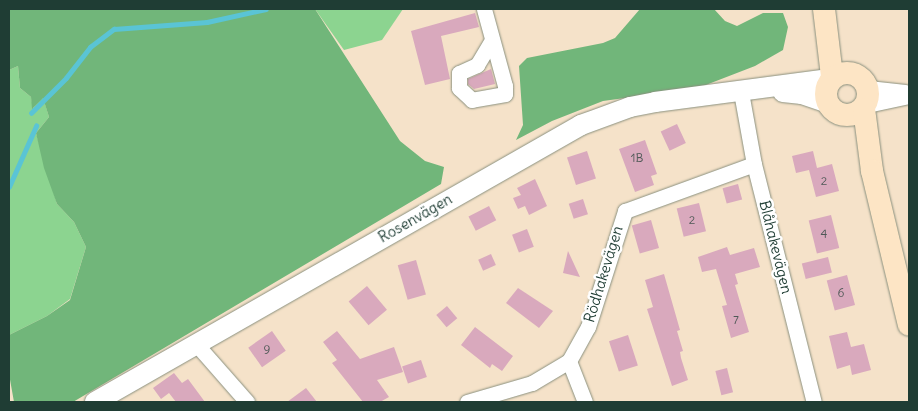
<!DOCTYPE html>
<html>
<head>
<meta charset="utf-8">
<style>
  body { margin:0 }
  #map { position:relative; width:918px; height:411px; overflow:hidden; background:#f5e2c9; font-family:Delius,sans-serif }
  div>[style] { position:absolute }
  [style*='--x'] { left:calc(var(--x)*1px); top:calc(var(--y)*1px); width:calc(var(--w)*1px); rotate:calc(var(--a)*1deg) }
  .green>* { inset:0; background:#8cd490 }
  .forest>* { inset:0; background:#71b67a }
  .stream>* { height:4.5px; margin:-2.25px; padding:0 2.25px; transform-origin:2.25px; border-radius:2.25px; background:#5ac4d5 }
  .building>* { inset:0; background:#d9a9bd; transform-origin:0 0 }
  .roads { filter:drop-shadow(0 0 1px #8a907e) drop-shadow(0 0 1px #8a907e) }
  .minor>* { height:15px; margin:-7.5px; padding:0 7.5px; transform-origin:7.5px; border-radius:7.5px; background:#fff }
  .tertiary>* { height:20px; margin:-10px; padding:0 10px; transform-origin:10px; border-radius:10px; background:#fff }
  .secondary>* { height:22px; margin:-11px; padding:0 11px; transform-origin:11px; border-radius:11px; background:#fde5c5 }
  .secondary>.ring { margin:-11px; padding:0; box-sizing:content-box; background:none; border:22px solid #fde5c5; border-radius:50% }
  span { translate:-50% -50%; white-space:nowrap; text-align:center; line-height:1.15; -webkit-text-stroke:5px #fff; paint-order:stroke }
  .number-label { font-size:12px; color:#4e5856 }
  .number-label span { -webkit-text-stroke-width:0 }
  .street-label { font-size:15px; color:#1f3d34 }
  .frame { position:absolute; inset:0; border:10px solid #1f3d34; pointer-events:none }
</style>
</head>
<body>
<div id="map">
  <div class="green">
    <div style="clip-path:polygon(315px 9px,403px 9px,382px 40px,344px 50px)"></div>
    <div style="clip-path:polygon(18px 66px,20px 88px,31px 97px,33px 108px,43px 97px,49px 117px,36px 133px,57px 204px,74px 222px,86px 247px,70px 299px,47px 316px,9px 335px,9px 70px)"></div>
  </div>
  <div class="forest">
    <div style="clip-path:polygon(9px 9px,315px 9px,400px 141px,425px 161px,444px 167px,441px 184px,73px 402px,14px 402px,9px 374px,9px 335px,47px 316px,70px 300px,86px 247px,74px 222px,57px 204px,44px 168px,36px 133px,49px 117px,43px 98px,32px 109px,31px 97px,20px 88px,18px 66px,9px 70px)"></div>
    <div style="clip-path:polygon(640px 9px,714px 9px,725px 21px,737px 26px,763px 13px,783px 13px,788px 27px,783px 50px,755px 66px,698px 88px,603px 101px,552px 121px,516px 140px,523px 125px,519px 66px,527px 58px,603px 43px,615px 38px)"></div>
  </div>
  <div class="stream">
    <div style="--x:31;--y:113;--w:49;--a:-45"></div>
    <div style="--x:66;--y:78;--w:39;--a:-52"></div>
    <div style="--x:90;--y:47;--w:30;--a:-37"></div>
    <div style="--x:114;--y:29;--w:93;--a:-4.3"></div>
    <div style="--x:207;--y:22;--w:60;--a:-12.4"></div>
    <div style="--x:9;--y:187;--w:67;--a:-66.1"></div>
  </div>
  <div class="building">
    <div style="clip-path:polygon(475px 13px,479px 27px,441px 36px,450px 79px,425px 85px,411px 31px)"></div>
    <div style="clip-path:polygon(491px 69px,495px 84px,474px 89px,468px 84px,468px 79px)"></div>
    <div style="left:677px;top:124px;width:21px;height:18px;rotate:65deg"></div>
    <div style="clip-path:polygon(645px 140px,657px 174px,651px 176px,654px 185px,635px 192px,619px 149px)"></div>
    <div style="left:587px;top:151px;width:29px;height:21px;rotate:72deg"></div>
    <div style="clip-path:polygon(813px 151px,817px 168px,832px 164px,839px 191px,816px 197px,809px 170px,796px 173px,792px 156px)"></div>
    <div style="clip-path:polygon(535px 179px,547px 206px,529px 215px,525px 206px,518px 209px,513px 198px,521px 195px,517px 188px)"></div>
    <div style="left:738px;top:184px;width:16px;height:16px;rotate:75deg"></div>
    <div style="left:583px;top:199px;width:16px;height:15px;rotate:72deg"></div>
    <div style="left:699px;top:203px;width:29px;height:23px;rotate:76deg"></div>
    <div style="left:489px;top:206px;width:16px;height:23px;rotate:63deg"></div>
    <div style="left:831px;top:215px;width:34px;height:23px;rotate:76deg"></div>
    <div style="left:651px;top:220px;width:29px;height:20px;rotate:74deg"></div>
    <div style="left:527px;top:229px;width:19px;height:16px;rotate:69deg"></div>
    <div style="clip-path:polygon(727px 247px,730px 255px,754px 248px,760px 267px,735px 274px,738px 284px,735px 285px,749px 332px,731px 338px,722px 306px,727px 305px,716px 269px,702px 272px,698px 257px)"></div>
    <div style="clip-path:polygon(568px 251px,580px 277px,563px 273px)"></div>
    <div style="left:491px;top:254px;width:12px;height:14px;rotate:66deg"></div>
    <div style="left:828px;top:257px;width:16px;height:27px;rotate:76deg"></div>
    <div style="left:416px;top:260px;width:36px;height:19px;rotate:74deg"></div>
    <div style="clip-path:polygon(664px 274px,680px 330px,677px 331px,683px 351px,680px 352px,681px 358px,688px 380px,672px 386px,647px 309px,653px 307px,645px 280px)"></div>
    <div style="left:847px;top:275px;width:31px;height:21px;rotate:75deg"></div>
    <div style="left:367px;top:286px;width:31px;height:24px;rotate:50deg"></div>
    <div style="clip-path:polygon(518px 288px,553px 311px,539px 328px,506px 303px)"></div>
    <div style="left:447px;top:306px;width:16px;height:14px;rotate:50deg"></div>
    <div style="clip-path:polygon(475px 327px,513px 356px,502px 371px,492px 364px,490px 368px,461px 345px)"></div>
    <div style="left:272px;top:331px;width:24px;height:29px;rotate:55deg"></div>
    <div style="clip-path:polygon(337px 331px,360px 359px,394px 347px,403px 372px,377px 380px,389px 397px,380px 402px,363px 402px,332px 363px,337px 360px,323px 342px)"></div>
    <div style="clip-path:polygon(847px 332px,851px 347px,864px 344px,871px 370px,852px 375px,850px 365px,837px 369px,829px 336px)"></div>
    <div style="left:628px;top:335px;width:32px;height:20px;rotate:72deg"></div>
    <div style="left:421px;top:360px;width:18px;height:20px;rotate:71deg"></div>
    <div style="left:727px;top:368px;width:25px;height:12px;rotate:76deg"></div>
    <div style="clip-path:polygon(174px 373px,182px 383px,188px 379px,205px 402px,176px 402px,169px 393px,161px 399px,153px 388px)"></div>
    <div style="clip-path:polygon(306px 388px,317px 402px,287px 402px)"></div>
  </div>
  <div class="roads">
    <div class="minor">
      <div style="--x:484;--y:9;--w:80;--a:74.7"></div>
      <div style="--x:505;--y:86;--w:8;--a:90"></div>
      <div style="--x:505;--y:94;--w:34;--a:170"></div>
      <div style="--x:472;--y:100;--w:18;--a:-137"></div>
      <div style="--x:459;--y:88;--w:15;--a:-90"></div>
      <div style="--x:459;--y:73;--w:20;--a:-24"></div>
      <div style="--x:477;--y:65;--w:29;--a:-59"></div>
      <div style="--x:868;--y:88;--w:37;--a:6"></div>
      <div style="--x:741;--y:92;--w:73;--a:79.8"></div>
      <div style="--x:754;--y:164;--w:245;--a:75.9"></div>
      <div style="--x:867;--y:105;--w:43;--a:-12.1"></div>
      <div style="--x:197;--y:345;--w:76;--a:48.7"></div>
      <div style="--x:569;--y:361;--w:44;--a:68.7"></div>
      <div style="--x:467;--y:402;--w:68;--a:-16.3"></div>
      <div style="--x:532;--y:383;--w:43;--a:-30.7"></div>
      <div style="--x:569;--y:361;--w:39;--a:-61"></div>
      <div style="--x:588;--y:327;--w:122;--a:-72.3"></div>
      <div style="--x:625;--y:211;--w:137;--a:-20"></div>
    </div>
    <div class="tertiary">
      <div style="--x:783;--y:92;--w:19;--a:6"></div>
      <div style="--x:802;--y:94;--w:28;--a:19"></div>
      <div style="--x:95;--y:402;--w:559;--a:-29.68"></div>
      <div style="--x:581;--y:125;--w:52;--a:-20.2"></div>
      <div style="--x:630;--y:107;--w:25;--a:-11"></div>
      <div style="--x:655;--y:102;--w:176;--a:-7.5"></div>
    </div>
    <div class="secondary">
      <div style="--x:824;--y:9;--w:67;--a:83.2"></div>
      <div class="ring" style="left:826px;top:73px;width:20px;height:20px"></div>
      <div style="--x:864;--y:109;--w:63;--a:82.6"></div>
      <div style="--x:872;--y:171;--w:158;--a:76.5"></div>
    </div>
  </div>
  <div class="number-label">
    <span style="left:637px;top:158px">1B</span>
    <span style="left:824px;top:181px">2</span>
    <span style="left:692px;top:220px">2</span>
    <span style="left:824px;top:234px">4</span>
    <span style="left:841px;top:293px">6</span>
    <span style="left:736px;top:320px">7</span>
    <span style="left:267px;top:350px">9</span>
  </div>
  <div class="street-label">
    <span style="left:415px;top:218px;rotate:-30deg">Rosenvägen</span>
    <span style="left:776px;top:247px;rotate:76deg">Blåhakevägen</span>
    <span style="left:603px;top:274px;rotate:-73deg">Rödhakevägen</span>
  </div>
  <div class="frame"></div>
</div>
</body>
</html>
